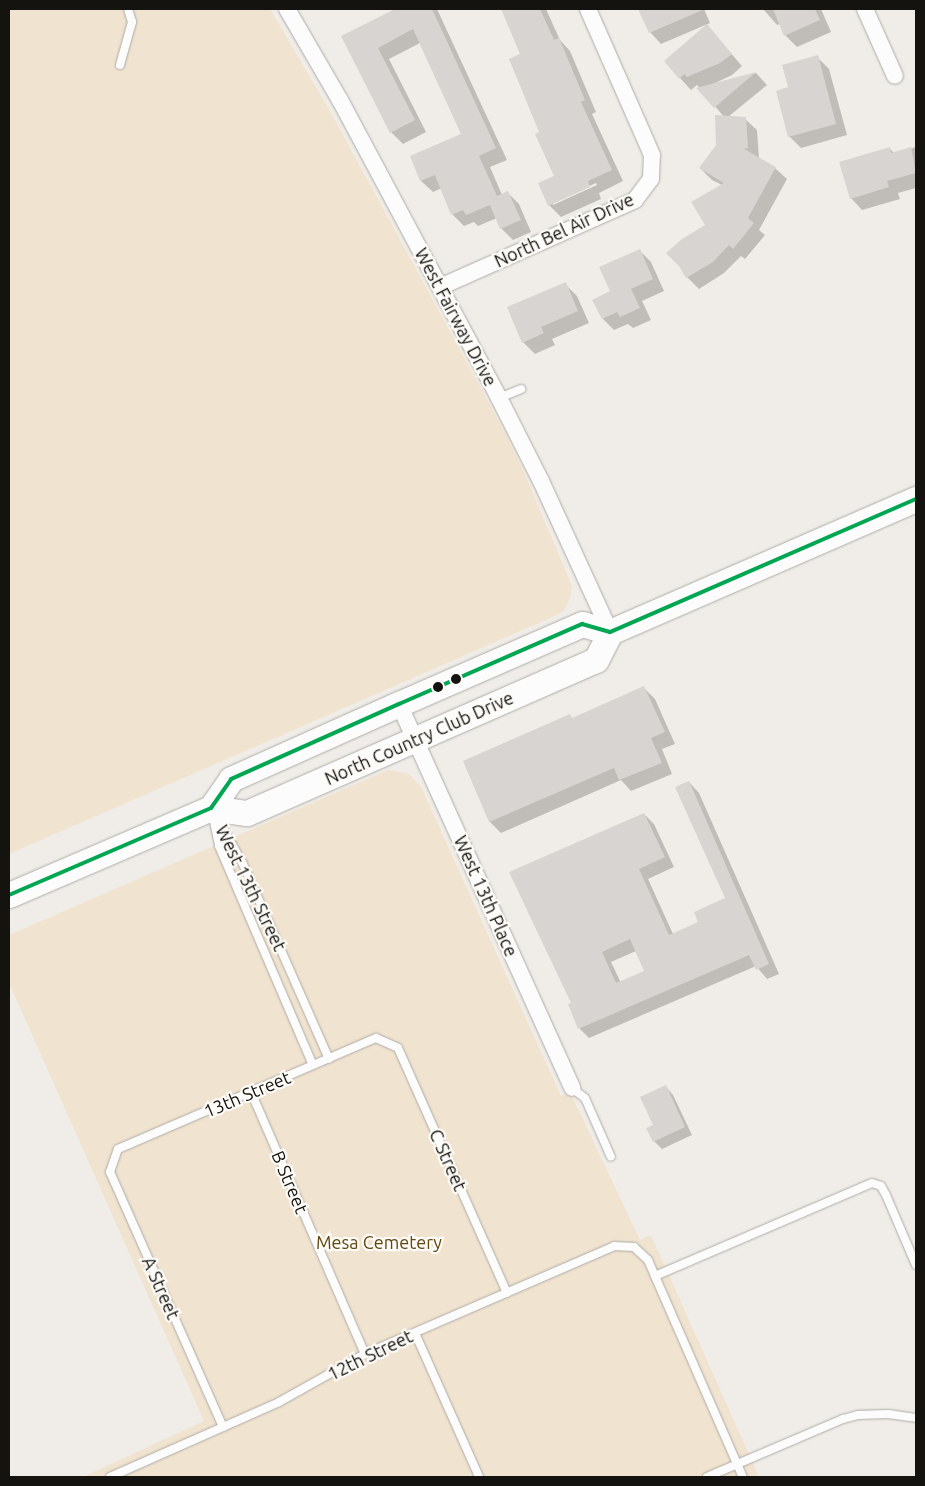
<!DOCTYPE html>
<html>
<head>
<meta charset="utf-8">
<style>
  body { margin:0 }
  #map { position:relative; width:925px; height:1486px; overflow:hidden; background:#f0ede8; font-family:Ubuntu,sans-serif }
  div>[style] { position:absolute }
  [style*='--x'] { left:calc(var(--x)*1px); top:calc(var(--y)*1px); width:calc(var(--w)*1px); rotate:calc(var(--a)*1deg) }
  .green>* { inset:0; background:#f0e3cf }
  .shadow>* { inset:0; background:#0003 }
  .building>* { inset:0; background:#d7d4d1 }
  .roads { filter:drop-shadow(0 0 1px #aeaca8) drop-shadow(0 0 1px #aeaca8) }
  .lane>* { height:8px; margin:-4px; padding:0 4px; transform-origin:4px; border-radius:4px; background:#fdfcfc }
  .street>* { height:16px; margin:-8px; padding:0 8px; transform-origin:8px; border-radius:8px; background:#fdfcfc }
  .primary>* { height:25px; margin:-12.5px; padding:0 12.5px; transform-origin:12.5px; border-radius:12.5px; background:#fdfcfc }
  .bus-1>* { height:4px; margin:-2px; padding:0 2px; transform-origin:2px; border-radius:2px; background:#00a651 }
  .dots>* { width:14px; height:14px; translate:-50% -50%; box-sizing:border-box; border:2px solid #fefcf8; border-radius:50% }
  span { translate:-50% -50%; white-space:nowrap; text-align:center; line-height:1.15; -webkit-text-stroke:4.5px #fefcf8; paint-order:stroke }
  .street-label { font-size:18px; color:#151310 }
  .park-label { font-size:18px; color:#64460f }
  .frame { position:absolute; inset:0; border:10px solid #151310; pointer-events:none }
</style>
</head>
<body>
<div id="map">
  <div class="green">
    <div style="clip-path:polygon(9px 9px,270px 9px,331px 113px,503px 429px,523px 470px,572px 586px,570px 599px,564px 610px,557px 615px,9px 854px)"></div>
    <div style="clip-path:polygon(388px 770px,409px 774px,421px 787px,561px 1096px,570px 1092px,640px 1240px,651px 1235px,759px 1477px,83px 1477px,204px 1421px,9px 983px,9px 935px)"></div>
  </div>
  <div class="shadow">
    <div style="clip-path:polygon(398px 9px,437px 9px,507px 160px,490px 167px,502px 195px,508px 193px,519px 204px,531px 232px,513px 240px,501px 228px,497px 218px,478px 226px,474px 222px,464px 226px,453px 215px,442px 188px,433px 192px,421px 181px,411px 157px,462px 135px,420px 43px,389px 59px,426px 132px,403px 144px,391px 132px,343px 37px)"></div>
    <div style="clip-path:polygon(evenodd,502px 9px,546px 9px,560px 40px,570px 51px,596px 112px,592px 114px,623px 181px,599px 193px,601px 199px,561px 217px,549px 205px,556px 176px,541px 133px,522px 55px,502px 9px,596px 183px,597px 185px,553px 205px,553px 203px,596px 183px)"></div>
    <div style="clip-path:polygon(639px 9px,704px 9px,710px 23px,661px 44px,650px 32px)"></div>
    <div style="clip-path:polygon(763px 9px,821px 9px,831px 32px,797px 47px,785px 35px,780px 24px,777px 25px)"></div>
    <div style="clip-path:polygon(707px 26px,742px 66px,732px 75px,711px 85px,756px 73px,767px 85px,728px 117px,745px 119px,757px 130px,759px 159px,775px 168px,787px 179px,759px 230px,765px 235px,745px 259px,741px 256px,724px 273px,699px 289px,687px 277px,722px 185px,712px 180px,700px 168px,718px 146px,724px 117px,697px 85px,691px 90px,680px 78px)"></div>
    <div style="clip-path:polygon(817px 57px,829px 69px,847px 135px,801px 148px,789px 136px,789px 88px)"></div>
    <div style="clip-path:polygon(916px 147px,916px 188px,898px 193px,900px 199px,862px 210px,851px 198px,889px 148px,894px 153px)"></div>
    <div style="clip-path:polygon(639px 250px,651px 262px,664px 291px,642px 301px,651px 320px,633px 328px,628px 324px,614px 330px,603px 319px,612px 292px)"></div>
    <div style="clip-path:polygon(565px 284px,577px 296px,589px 323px,552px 339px,555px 345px,535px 354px,523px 342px)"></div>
    <div style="clip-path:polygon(644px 688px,655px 699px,675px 744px,662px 749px,672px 774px,631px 791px,621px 780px,501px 833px,490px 822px,465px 762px,570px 716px,573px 719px)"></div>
    <div style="clip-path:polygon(evenodd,689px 782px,699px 793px,779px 974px,767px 979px,756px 966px,589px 1038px,579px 1028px,572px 1004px,644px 814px,654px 824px,674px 867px,648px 879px,673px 934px,700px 923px,726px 899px,689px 782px,636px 951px,645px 972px,621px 983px,611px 962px,636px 951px)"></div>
    <div style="clip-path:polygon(666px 1087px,673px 1095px,692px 1135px,662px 1149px,654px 1141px,654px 1126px)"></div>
  </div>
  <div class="building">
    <div style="clip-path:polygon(395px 9px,432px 9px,496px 148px,479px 156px,497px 196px,508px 191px,521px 220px,500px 229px,490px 205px,466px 215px,463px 210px,451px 215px,435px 175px,420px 181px,410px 156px,461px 134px,413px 29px,378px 48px,415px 120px,390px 133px,341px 36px)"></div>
    <div style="clip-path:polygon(501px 9px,540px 9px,554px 40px,559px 38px,585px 100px,581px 102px,612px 170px,588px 181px,590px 187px,548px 206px,538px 183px,554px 176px,535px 134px,539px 132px,509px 59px,520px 54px)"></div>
    <div style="clip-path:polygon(638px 9px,705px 9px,649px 33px)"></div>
    <div style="clip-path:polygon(773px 9px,815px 9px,820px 20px,784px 36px)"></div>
    <div style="clip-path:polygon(707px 24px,732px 54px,720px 63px,687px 77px,684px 74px,679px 79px,664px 61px)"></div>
    <div style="clip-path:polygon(818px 55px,836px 124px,788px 137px,776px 91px,788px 87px,782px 65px)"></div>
    <div style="clip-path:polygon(756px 72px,714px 108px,696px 88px)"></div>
    <div style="clip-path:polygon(715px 115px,746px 117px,748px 148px,744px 149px,776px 167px,748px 218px,754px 223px,733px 249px,729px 245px,713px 262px,686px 278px,679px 266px,666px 253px,682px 239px,705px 225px,691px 202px,724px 183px,699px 168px,716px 145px)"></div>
    <div style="clip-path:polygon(890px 147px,891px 153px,911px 147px,916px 173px,887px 181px,889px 187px,850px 199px,839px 162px)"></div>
    <div style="clip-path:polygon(640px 249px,653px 279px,631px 289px,640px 308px,620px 317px,617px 312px,602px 319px,592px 300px,610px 291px,599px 267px)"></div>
    <div style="clip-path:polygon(566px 282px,578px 311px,541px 327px,544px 333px,522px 343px,507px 307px)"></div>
    <div style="clip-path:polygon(644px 686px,665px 732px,651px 738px,662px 763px,619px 780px,614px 768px,489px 822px,463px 761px,570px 714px,572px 718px)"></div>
    <div style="clip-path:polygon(evenodd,689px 781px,769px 964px,756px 970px,749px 955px,578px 1029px,568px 1004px,571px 1003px,509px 872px,644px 813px,665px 857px,639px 869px,669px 935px,698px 922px,694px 912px,725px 898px,675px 787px,689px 781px,630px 939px,644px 971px,616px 983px,602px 952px,630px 939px)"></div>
    <div style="clip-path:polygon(666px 1085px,685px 1127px,653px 1142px,646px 1128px,653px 1125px,640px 1097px)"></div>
  </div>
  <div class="roads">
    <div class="lane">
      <div style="--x:120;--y:65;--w:45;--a:-74.4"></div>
      <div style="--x:132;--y:22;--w:14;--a:-107"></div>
      <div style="--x:499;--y:398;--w:24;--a:-22"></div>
      <div style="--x:212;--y:812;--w:35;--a:78"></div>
      <div style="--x:219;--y:846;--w:238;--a:66.8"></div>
      <div style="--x:215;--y:814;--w:57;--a:60.8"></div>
      <div style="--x:243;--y:864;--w:213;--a:66.2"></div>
      <div style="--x:572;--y:1088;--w:16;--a:38"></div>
      <div style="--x:585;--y:1098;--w:64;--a:66.2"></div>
      <div style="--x:251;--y:1092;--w:286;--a:66.5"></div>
      <div style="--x:655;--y:1276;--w:236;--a:-23.2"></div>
      <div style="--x:872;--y:1183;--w:9;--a:18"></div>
      <div style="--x:881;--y:1186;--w:10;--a:61"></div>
      <div style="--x:886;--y:1195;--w:76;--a:66.8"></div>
      <div style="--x:415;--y:1333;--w:158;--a:66"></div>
      <div style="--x:223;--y:1427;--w:279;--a:-113.9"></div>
      <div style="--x:110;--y:1172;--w:24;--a:-71"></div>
      <div style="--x:118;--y:1149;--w:281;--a:-23.3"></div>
      <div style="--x:376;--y:1038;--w:24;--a:24"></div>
      <div style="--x:398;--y:1048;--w:268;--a:66"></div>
      <div style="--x:110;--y:1477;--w:185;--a:-23.9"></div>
      <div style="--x:279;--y:1402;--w:98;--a:-29.2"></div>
      <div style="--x:365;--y:1354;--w:271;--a:-23.4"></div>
      <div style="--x:614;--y:1246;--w:20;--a:3"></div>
      <div style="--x:634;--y:1247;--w:19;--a:43"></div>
      <div style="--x:648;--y:1260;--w:237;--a:66.4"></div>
      <div style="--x:707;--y:1477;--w:148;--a:-23.1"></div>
      <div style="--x:843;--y:1419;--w:16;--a:-15"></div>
      <div style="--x:858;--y:1415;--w:30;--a:-2"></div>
      <div style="--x:888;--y:1414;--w:28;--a:8"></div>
    </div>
    <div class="street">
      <div style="--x:287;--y:9;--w:105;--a:59.8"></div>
      <div style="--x:340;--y:100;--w:338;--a:61.9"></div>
      <div style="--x:499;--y:398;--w:93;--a:63.2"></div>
      <div style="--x:541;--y:481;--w:166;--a:65.4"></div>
      <div style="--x:865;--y:9;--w:73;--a:65.9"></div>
      <div style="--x:440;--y:287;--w:214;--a:-24"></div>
      <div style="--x:635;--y:200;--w:26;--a:-53"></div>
      <div style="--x:651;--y:179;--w:24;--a:-88"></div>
      <div style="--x:652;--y:155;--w:159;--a:-113.7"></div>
      <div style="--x:399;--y:704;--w:421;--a:65.7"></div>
    </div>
    <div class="primary">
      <div style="--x:211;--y:808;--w:36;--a:8"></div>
      <div style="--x:247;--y:813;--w:381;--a:-23.7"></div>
      <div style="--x:596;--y:660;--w:31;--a:-63"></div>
      <div style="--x:9;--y:895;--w:220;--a:-23.3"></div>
      <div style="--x:211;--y:808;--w:35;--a:-55"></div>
      <div style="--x:231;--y:779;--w:184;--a:-24.1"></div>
      <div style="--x:399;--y:704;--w:200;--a:-23.6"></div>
      <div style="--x:582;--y:624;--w:29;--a:16"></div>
      <div style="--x:610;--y:632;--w:334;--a:-23.5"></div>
    </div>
  </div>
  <div class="bus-1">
    <div style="--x:9;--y:895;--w:220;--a:-23.3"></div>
    <div style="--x:211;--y:808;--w:35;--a:-55"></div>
    <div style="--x:231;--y:779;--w:184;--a:-24.1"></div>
    <div style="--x:399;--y:704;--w:200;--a:-23.6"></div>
    <div style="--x:582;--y:624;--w:29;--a:16"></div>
    <div style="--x:610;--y:632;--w:334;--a:-23.5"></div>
  </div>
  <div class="dots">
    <div style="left:456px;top:679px;background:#151310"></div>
    <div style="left:438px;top:687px;background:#151310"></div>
  </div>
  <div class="street-label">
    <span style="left:564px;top:230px;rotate:-25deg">North Bel Air Drive</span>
    <span style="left:456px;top:317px;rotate:62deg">West Fairway Drive</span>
    <span style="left:419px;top:738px;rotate:-24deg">North Country Club Drive</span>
    <span style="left:251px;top:888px;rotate:64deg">West 13th Street</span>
    <span style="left:486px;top:896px;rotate:66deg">West 13th Place</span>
    <span style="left:247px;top:1094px;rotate:-23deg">13th Street</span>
    <span style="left:448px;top:1160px;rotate:66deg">C Street</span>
    <span style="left:290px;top:1182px;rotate:67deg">B Street</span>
    <span style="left:161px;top:1288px;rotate:66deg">A Street</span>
    <span style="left:370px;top:1355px;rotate:-26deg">12th Street</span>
  </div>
  <div class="park-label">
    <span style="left:379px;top:1242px">Mesa Cemetery</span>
  </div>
  <div class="frame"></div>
</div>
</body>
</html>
